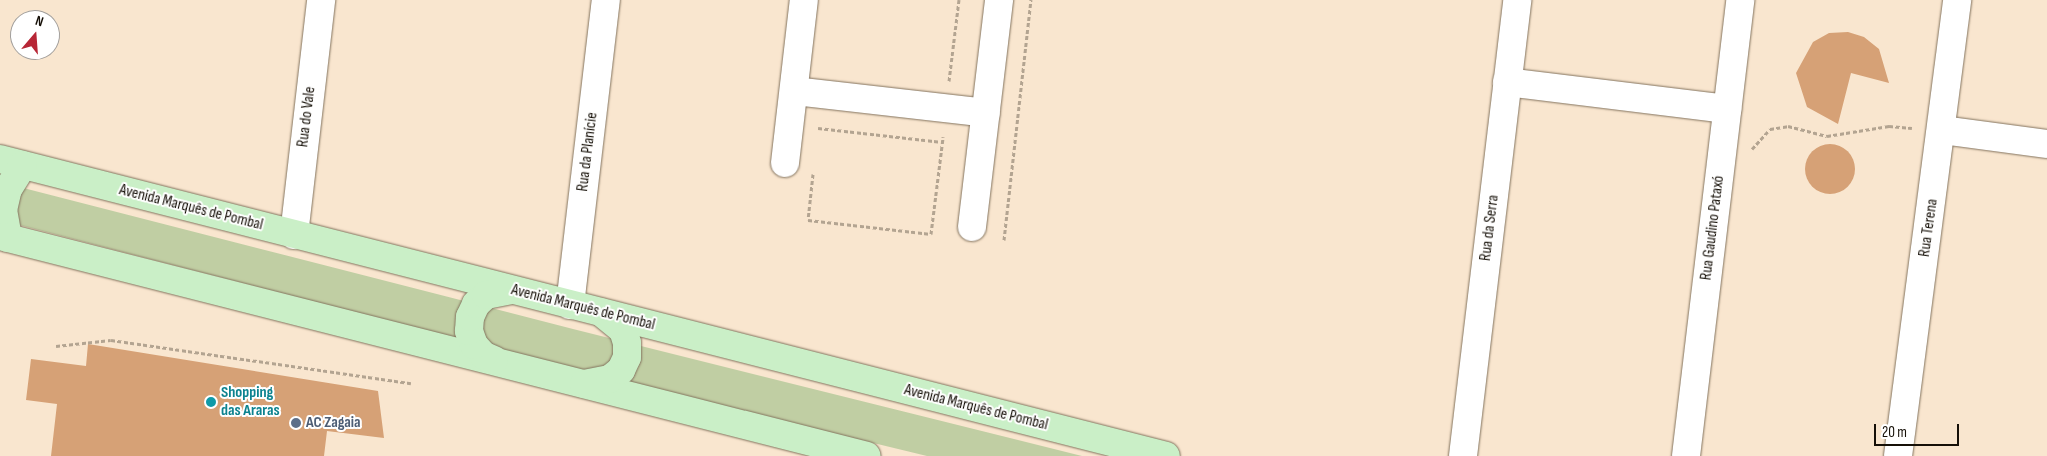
<!DOCTYPE html>
<html>
<head>
<meta charset="utf-8">
<style>
  body { margin:0 }
  #map { position:relative; width:2047px; height:456px; overflow:hidden; background:#f9e6cf; font-family:"Sofia Sans Condensed",sans-serif }
  div>[style] { position:absolute }
  [style*='--x'] { left:calc(var(--x)*1px); top:calc(var(--y)*1px); width:calc(var(--w)*1px); rotate:calc(var(--a)*1deg) }
  .green>* { inset:0; background:#c0cea3 }
  .building>* { inset:0; background:#d6a176 }
  .round { border-radius:50% }
  .path>* { height:3px; margin-top:-1.5px; transform-origin:0; background:repeating-linear-gradient(90deg,#b3a491 0 4px,transparent 0 6.5px) }
  .roads { filter:drop-shadow(0 0 1px #83735e) drop-shadow(0 0 1px #83735e) }
  .minor>* { height:28px; margin:-14px; padding:0 14px; transform-origin:14px; border-radius:14px; background:#fff }
  .major>* { height:28px; margin:-14px; padding:0 14px; transform-origin:14px; border-radius:14px; background:#caefc7 }
  .dots>* { width:14px; height:14px; translate:-50% -50%; box-sizing:border-box; border:2px solid #fff; border-radius:50% }
  span { translate:-50% -50%; white-space:nowrap; text-align:center; line-height:1.15; -webkit-text-stroke:4px #fff; paint-order:stroke }
  .street-label { font-size:16px; color:#161008 }
  .culture-label { font-size:16px; color:#0d838f; font-weight:700 }
  .left { translate:0 -50%; text-align:left }
  .service-label { font-size:16px; color:#4e5e75; font-weight:700 }
  .north { position:absolute; left:10px; top:10px; width:50px; height:50px; box-sizing:border-box; background:#fff; border:1px solid #a29f9c; border-radius:50%; rotate:18deg; font-size:14px; font-weight:700; line-height:20px; text-align:center; color:#161008 }
  .north::after { content:''; display:block; margin:auto; width:18px; height:22px; background:#b72636; clip-path:polygon(50% 0,100% 100%,50% 72%,0 100%) }
  .scale { position:absolute; left:1874px; top:424px; width:85px; height:22px; box-sizing:border-box; border:2px solid #161008; border-top:0; padding-left:6px; font-size:15px; line-height:18px; white-space:nowrap; color:#161008; -webkit-text-stroke:4px #fff; paint-order:stroke }
</style>
</head>
<body>
<div id="map">
  <div class="green">
    <div style="clip-path:polygon(0 182px,573px 329px,1082px 456px,927px 456px,634px 385px,0 220px)"></div>
  </div>
  <div class="building">
    <div style="clip-path:polygon(1848px 32px,1864px 37px,1879px 49px,1889px 83px,1851px 73px,1838px 124px,1807px 107px,1796px 73px,1813px 42px,1829px 33px)"></div>
    <div class="round" style="left:1805px;top:144px;width:50px;height:50px"></div>
    <div style="clip-path:polygon(88px 344px,378px 391px,384px 438px,327px 431px,324px 456px,51px 456px,57px 404px,26px 400px,31px 359px,86px 366px)"></div>
  </div>
  <div class="path">
    <div style="--x:949;--y:81;--w:82;--a:-83"></div>
    <div style="--x:818;--y:128;--w:125;--a:6.4"></div>
    <div style="--x:1752;--y:149;--w:27;--a:-48"></div>
    <div style="--x:1770;--y:129;--w:18;--a:-9"></div>
    <div style="--x:1788;--y:126;--w:40;--a:14.4"></div>
    <div style="--x:1827;--y:136;--w:63;--a:-9.2"></div>
    <div style="--x:1889;--y:126;--w:23;--a:5"></div>
    <div style="--x:813;--y:174;--w:46;--a:96.2"></div>
    <div style="--x:808;--y:220;--w:124;--a:6.5"></div>
    <div style="--x:931;--y:234;--w:98;--a:-82.9"></div>
    <div style="--x:1004;--y:240;--w:242;--a:-83.6"></div>
    <div style="--x:56;--y:346;--w:55;--a:-6.2"></div>
    <div style="--x:111;--y:340;--w:303;--a:8.2"></div>
  </div>
  <div class="roads">
    <div class="minor">
      <div style="--x:1507;--y:82;--w:222;--a:7"></div>
      <div style="--x:794;--y:91;--w:193;--a:6.5"></div>
      <div style="--x:1942;--y:130;--w:106;--a:7.6"></div>
      <div style="--x:785;--y:163;--w:164;--a:-83.4"></div>
      <div style="--x:972;--y:227;--w:229;--a:-83.2"></div>
      <div style="--x:294;--y:235;--w:237;--a:-83.4"></div>
      <div style="--x:570;--y:305;--w:307;--a:-83.3"></div>
      <div style="--x:1463;--y:456;--w:459;--a:-83.2"></div>
      <div style="--x:1686;--y:456;--w:459;--a:-83.2"></div>
      <div style="--x:1898;--y:456;--w:460;--a:-82.6"></div>
    </div>
    <div class="major">
      <div style="--x:0;--y:159;--w:1203;--a:14.29"></div>
      <div style="--x:0;--y:236;--w:894;--a:14.24"></div>
      <div style="--x:8;--y:238;--w:28;--a:-100"></div>
      <div style="--x:3;--y:210;--w:22;--a:-77"></div>
      <div style="--x:8;--y:189;--w:28;--a:-58"></div>
      <div style="--x:494;--y:360;--w:12;--a:-156"></div>
      <div style="--x:483;--y:355;--w:13;--a:-132"></div>
      <div style="--x:474;--y:345;--w:15;--a:-110"></div>
      <div style="--x:469;--y:331;--w:14;--a:-86"></div>
      <div style="--x:470;--y:317;--w:14;--a:-65"></div>
      <div style="--x:476;--y:304;--w:13;--a:-42"></div>
      <div style="--x:486;--y:295;--w:26;--a:-11"></div>
      <div style="--x:584;--y:384;--w:26;--a:-11"></div>
      <div style="--x:610;--y:379;--w:14;--a:-39"></div>
      <div style="--x:621;--y:370;--w:14;--a:-65"></div>
      <div style="--x:627;--y:357;--w:14;--a:-90"></div>
      <div style="--x:627;--y:343;--w:14;--a:-107"></div>
      <div style="--x:623;--y:330;--w:28;--a:-141"></div>
    </div>
  </div>
  <div class="dots">
    <div style="left:211px;top:402px;background:#0f9aa8"></div>
    <div style="left:296px;top:423px;background:#5c6f8a"></div>
  </div>
  <div class="street-label">
    <span style="left:307px;top:117px;rotate:-83deg">Rua do Vale</span>
    <span style="left:588px;top:152px;rotate:-83deg">Rua da Planície</span>
    <span style="left:191px;top:208px;rotate:14deg">Avenida Marquês de Pombal</span>
    <span style="left:1490px;top:228px;rotate:-83deg">Rua da Serra</span>
    <span style="left:1713px;top:228px;rotate:-83deg">Rua Gaudino Pataxó</span>
    <span style="left:1929px;top:228px;rotate:-82deg">Rua Terena</span>
    <span style="left:583px;top:308px;rotate:14deg">Avenida Marquês de Pombal</span>
    <span style="left:976px;top:408px;rotate:14deg">Avenida Marquês de Pombal</span>
  </div>
  <div class="culture-label">
    <span class="left" style="left:221px;top:402px">Shopping<br>das Araras</span>
  </div>
  <div class="service-label">
    <span class="left" style="left:306px;top:423px">AC Zagaia</span>
  </div>
  <div class="north">N</div>
  <div class="scale">20 m</div>
</div>
</body>
</html>
